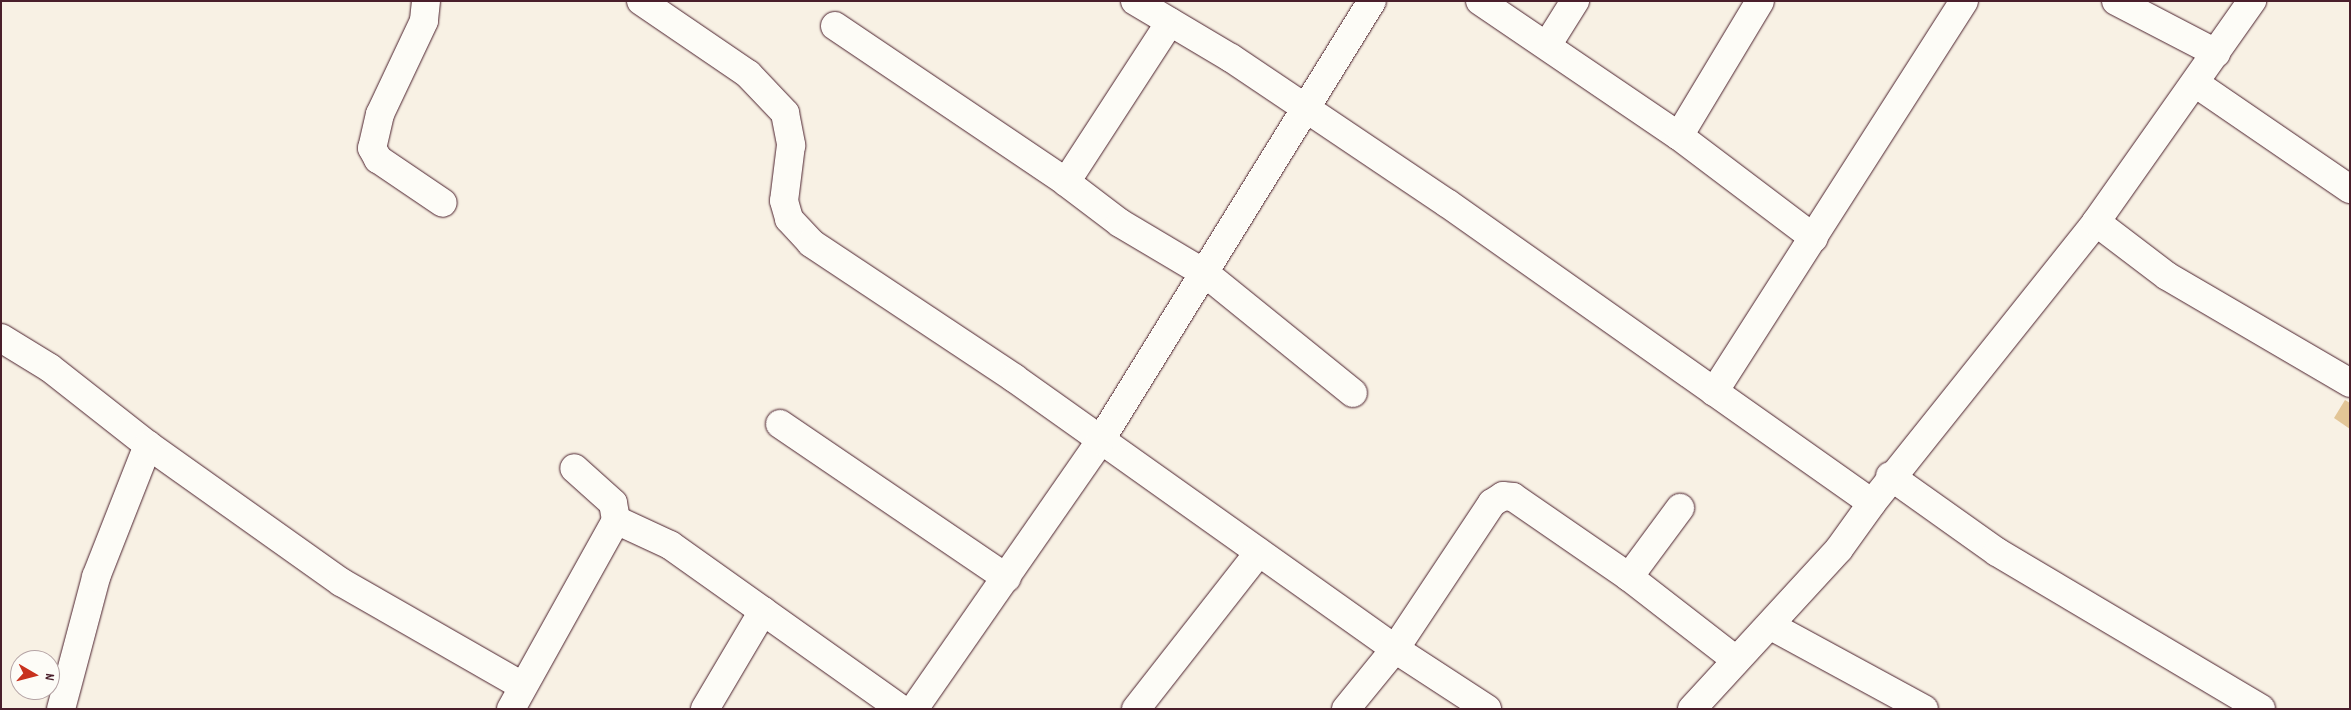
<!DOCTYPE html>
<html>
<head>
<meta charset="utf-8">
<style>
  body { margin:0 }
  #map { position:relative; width:2351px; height:710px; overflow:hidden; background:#f8f1e4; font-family:Dekko,sans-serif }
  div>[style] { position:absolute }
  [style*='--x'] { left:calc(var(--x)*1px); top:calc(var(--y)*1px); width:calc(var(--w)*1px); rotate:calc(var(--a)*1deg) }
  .building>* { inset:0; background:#e2c596 }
  .roads { filter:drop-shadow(0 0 1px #4a1f2b) drop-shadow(0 0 1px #4a1f2b) }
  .minor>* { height:28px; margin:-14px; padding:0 14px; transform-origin:14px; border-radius:14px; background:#fdfcf7 }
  span { translate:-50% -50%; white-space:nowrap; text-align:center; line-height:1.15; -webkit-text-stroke:4.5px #fdfcf7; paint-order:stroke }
  .frame { position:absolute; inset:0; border:2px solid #4a1f2b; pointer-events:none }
  .north { position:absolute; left:10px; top:650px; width:50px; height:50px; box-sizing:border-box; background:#fdfcf7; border:1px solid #b5a4a5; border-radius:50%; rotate:98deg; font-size:14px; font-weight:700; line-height:20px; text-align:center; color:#4a1f2b }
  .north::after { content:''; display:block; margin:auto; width:18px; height:22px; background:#c8321e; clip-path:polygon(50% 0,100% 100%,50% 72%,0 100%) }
</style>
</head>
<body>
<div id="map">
  <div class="building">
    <div style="clip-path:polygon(2345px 400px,2350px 403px,2350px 429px,2334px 418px)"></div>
  </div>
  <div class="roads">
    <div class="minor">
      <div style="--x:426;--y:1;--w:20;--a:96"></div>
      <div style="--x:424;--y:21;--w:103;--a:115.3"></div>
      <div style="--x:380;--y:114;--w:35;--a:103"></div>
      <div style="--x:372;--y:148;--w:13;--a:61"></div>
      <div style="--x:378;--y:159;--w:78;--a:34.1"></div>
      <div style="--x:641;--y:1;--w:130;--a:34.3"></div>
      <div style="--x:748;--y:74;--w:54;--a:46.5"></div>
      <div style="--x:785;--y:113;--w:33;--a:79"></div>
      <div style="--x:791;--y:145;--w:56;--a:97.1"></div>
      <div style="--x:784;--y:201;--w:19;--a:74"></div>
      <div style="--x:789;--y:219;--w:33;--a:47"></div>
      <div style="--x:811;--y:243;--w:244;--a:33.6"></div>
      <div style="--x:1014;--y:378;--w:468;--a:35.4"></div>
      <div style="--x:1395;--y:649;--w:110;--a:33.1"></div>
      <div style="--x:1135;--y:1;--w:112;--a:30.7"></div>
      <div style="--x:1231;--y:58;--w:260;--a:33.9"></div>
      <div style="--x:1447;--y:203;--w:520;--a:35.22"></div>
      <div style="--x:1872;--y:503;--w:359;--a:-51.4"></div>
      <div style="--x:2096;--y:222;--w:271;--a:-54.8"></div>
      <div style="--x:1480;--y:1;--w:240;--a:34.2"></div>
      <div style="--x:1679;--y:136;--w:169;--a:37.1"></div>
      <div style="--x:2116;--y:1;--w:113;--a:27.5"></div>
      <div style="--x:1170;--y:22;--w:191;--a:123"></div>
      <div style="--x:1066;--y:182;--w:68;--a:37.2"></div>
      <div style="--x:1120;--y:223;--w:100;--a:30.7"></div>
      <div style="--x:1206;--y:274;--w:189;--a:39"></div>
      <div style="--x:835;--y:26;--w:279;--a:34"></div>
      <div style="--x:1548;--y:44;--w:51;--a:-57.9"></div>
      <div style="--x:2195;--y:83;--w:188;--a:34.4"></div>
      <div style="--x:1679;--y:136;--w:157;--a:-59"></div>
      <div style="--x:2096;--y:222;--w:89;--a:37.3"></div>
      <div style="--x:2167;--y:276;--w:212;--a:30.3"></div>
      <div style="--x:1;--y:338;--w:57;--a:31.5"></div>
      <div style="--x:50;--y:368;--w:125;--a:38.2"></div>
      <div style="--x:148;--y:445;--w:237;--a:35.4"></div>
      <div style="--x:341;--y:582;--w:207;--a:29.8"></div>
      <div style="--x:1714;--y:392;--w:464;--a:-57.4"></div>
      <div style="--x:780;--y:424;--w:274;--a:34.2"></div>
      <div style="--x:1890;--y:476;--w:131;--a:35.4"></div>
      <div style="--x:1997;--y:552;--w:307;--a:30.7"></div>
      <div style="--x:616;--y:520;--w:60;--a:24.8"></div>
      <div style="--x:670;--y:545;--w:283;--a:35.4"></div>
      <div style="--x:1629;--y:577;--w:86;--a:-53.5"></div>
      <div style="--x:1771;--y:626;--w:174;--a:28.5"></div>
      <div style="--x:61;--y:709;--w:137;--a:-75.1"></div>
      <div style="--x:96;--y:577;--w:142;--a:-68.5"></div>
      <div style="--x:511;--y:709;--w:216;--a:-60.9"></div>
      <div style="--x:616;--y:520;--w:17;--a:-100"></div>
      <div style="--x:613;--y:503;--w:52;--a:-138.1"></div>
      <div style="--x:705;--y:709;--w:114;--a:-59.4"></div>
      <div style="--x:914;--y:709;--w:326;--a:-55.2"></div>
      <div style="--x:1100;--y:441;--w:517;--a:-58.28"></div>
      <div style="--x:1136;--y:709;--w:199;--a:-51.9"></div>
      <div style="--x:1346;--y:709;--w:77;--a:-50.8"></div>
      <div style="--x:1395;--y:649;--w:175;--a:-56.4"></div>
      <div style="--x:1492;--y:503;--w:13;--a:-32"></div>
      <div style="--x:1503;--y:496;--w:10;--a:6"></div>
      <div style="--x:1513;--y:497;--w:141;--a:34.6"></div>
      <div style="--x:1629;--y:577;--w:135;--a:37.8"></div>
      <div style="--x:1692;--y:709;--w:217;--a:-47.4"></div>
      <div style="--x:1839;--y:549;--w:57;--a:-54.3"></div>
    </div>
  </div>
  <div class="frame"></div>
  <div class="north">N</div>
</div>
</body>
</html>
